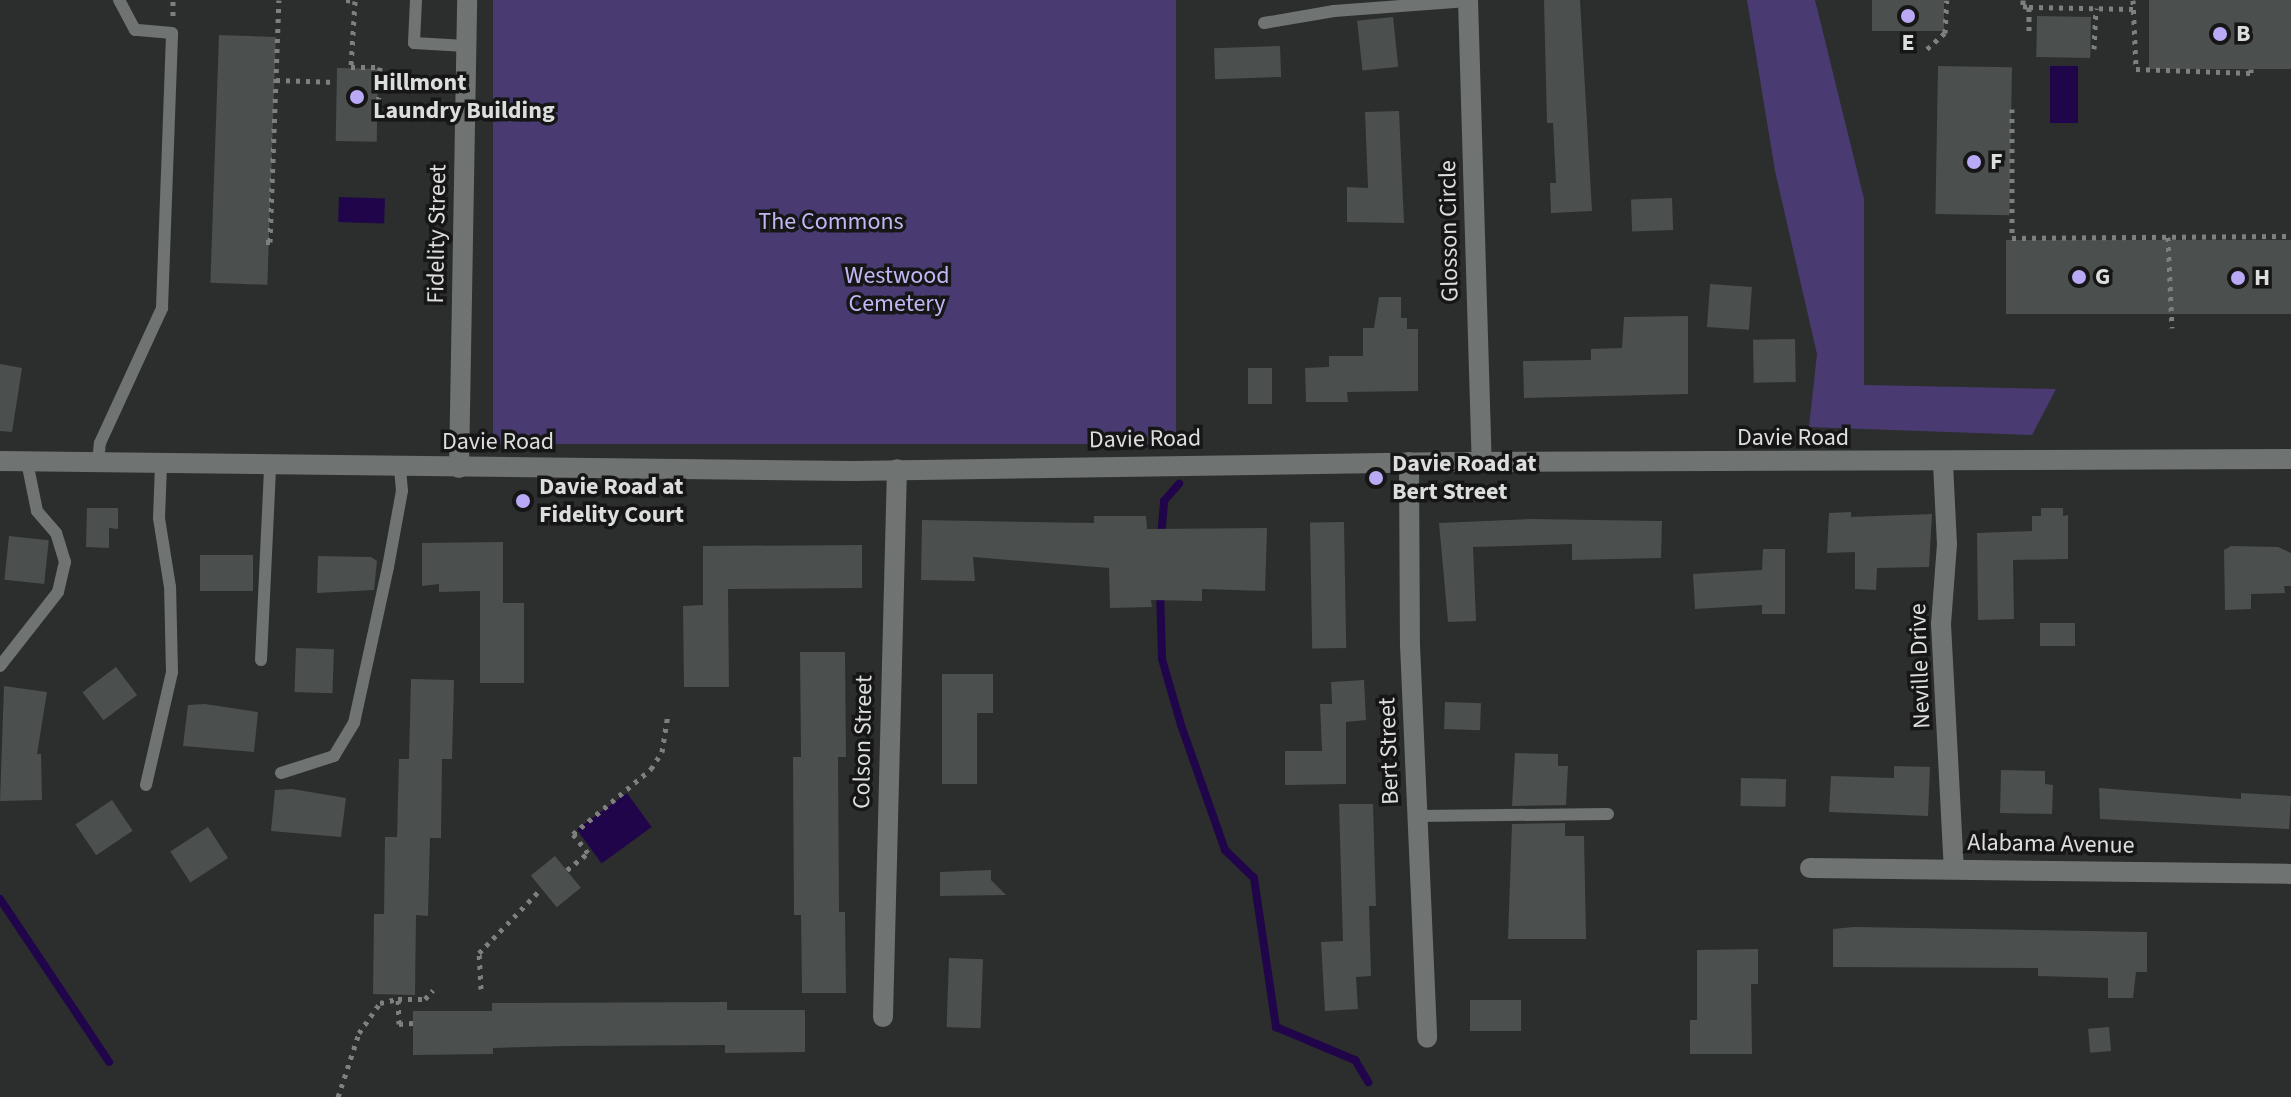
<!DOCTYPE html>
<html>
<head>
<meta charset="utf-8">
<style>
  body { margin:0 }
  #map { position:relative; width:2291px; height:1097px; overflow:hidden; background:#2b2e2d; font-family:"Source Sans 3",sans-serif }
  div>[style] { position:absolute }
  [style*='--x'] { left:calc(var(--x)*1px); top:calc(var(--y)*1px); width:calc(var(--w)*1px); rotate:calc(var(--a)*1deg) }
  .green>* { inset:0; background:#493b72; transform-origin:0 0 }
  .water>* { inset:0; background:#21054a; transform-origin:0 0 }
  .stream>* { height:8px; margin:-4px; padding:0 4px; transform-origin:4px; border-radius:4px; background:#21054a }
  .building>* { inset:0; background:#4b4f4d; transform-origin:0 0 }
  .path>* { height:5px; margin-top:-2.5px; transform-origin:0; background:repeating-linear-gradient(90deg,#7d807f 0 4px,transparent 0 10px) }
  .service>* { height:12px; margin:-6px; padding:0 6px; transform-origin:6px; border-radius:6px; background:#6f7371 }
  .minor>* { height:20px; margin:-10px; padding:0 10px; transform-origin:10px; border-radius:10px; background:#6f7371 }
  .dots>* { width:22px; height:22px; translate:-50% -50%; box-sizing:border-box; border:4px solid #151615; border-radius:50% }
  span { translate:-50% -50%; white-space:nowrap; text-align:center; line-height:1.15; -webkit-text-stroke:7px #151615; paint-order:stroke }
  .poi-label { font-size:24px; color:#dcdedd; font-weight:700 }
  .left { translate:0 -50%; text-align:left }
  .park-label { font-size:24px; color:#c2b6f4 }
  .street-label { font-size:24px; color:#dcdedd }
</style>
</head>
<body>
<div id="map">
  <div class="green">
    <div style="left:493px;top:0;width:683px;height:444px"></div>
    <div style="clip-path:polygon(1747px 0,1815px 0,1864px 199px,1864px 385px,2056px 389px,2032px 435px,1809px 427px,1817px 354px,1775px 171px)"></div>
  </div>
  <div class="water">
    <div style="left:2050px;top:66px;width:28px;height:57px"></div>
    <div style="left:339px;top:197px;width:46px;height:25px;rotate:2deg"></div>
    <div style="left:627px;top:793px;width:42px;height:62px;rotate:54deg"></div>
  </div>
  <div class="stream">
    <div style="--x:1161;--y:537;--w:36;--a:-85"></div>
    <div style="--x:1164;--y:501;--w:23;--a:-49"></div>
    <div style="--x:1160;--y:590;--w:69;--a:88.3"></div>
    <div style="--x:1162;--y:659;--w:69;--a:73.9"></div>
    <div style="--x:1181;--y:725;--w:133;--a:70.6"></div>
    <div style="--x:1225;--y:850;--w:40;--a:44"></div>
    <div style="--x:1254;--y:878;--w:151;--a:81.6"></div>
    <div style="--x:1276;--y:1027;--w:86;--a:22.7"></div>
    <div style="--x:1355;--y:1060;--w:26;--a:59"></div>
    <div style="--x:0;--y:899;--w:196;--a:56.2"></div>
  </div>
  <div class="building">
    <div style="clip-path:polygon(1544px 0,1580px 0,1592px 211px,1551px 213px,1550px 183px,1556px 183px,1553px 123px,1547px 123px)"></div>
    <div style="left:1872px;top:0;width:72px;height:31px"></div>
    <div style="left:2149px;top:0;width:142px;height:69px"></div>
    <div style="left:2037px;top:16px;width:54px;height:41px;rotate:1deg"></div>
    <div style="left:1393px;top:17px;width:50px;height:36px;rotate:84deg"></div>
    <div style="left:219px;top:35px;width:57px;height:248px;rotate:2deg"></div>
    <div style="left:1280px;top:46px;width:31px;height:66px;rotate:88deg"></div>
    <div style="left:1938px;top:66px;width:74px;height:148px;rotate:1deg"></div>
    <div style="left:337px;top:68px;width:41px;height:73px;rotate:1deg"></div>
    <div style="clip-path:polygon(1399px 111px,1404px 223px,1347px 222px,1347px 187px,1368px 188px,1365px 112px)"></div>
    <div style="left:1672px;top:198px;width:32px;height:41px;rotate:88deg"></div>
    <div style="left:2006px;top:240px;width:285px;height:74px"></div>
    <div style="left:1710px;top:284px;width:42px;height:43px;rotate:4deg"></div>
    <div style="clip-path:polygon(1379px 297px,1401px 297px,1401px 318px,1407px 318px,1407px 329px,1418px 329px,1418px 391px,1347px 392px,1348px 402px,1306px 402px,1305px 368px,1329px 367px,1329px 356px,1363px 356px,1363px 328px,1374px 328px)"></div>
    <div style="clip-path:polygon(1688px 316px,1688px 394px,1524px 398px,1523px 361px,1591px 360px,1591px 349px,1622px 348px,1624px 317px)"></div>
    <div style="left:1795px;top:339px;width:43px;height:42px;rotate:89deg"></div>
    <div style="clip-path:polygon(0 364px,22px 368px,12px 432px,0 431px)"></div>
    <div style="left:1248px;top:368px;width:24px;height:36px"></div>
    <div style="clip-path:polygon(87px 508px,118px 508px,118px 529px,109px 528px,109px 548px,86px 547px)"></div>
    <div style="clip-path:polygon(2041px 508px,2063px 508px,2063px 516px,2068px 515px,2068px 559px,2013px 560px,2014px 619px,1978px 620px,1977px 533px,2032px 531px,2032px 516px,2041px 516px)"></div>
    <div style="clip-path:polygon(1851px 512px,1851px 517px,1932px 514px,1929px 567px,1877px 568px,1876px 590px,1855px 589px,1855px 552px,1827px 553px,1829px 513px)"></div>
    <div style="clip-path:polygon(1094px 516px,1146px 516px,1147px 529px,1267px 528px,1265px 591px,1202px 589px,1202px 601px,1151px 600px,1152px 607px,1110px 608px,1109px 568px,973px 557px,975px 581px,921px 580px,922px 520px,1094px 523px)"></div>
    <div style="clip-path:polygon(1530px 519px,1662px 521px,1661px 558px,1572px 560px,1572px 544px,1473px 547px,1476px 621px,1448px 622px,1439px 523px)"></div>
    <div style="left:1344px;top:522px;width:126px;height:34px;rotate:89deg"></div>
    <div style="left:9px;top:536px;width:40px;height:44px;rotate:6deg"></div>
    <div style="clip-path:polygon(503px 542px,503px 603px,524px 603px,524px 683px,480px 683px,480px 591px,439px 592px,439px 584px,422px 586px,422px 543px)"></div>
    <div style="clip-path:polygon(862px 545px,862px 588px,728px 589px,729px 687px,684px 687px,683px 606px,703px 605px,703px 546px)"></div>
    <div style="clip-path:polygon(2231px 546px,2278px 547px,2291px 553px,2291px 586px,2284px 586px,2285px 593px,2251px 594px,2251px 609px,2225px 610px,2224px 550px)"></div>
    <div style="clip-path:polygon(1763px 549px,1785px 549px,1785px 614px,1762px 614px,1762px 605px,1695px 609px,1693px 574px,1762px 570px)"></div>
    <div style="left:200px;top:555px;width:53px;height:36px"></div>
    <div style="clip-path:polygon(318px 556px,371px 557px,377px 561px,374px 590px,317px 593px)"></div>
    <div style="left:2040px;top:623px;width:35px;height:23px"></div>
    <div style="left:296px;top:648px;width:38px;height:44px;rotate:2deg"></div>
    <div style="clip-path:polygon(800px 652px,845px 652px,846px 757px,838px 757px,839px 912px,845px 912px,846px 993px,802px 993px,801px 915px,794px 915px,793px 757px,801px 757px)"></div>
    <div style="left:116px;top:667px;width:35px;height:42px;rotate:53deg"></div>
    <div style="clip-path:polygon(942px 674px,993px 674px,993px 713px,977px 713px,977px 784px,942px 784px)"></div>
    <div style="clip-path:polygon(411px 679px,454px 680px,452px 759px,442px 759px,441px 838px,430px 838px,428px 916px,416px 915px,415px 995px,373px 994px,374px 914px,384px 914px,385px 837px,397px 837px,399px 759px,409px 759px)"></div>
    <div style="clip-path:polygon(1364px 680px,1366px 720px,1346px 722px,1346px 784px,1285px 785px,1285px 751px,1322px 751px,1320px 704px,1332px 704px,1331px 682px)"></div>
    <div style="clip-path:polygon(4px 686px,47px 692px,37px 754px,41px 754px,42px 800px,0 801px)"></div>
    <div style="left:1445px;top:702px;width:36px;height:27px;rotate:2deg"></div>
    <div style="clip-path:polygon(205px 704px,258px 712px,254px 752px,183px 746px,188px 705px)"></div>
    <div style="clip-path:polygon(1515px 753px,1558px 754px,1558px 766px,1568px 766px,1566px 805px,1512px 806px)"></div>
    <div style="clip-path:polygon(1894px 766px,1930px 767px,1928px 816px,1829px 812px,1831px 776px,1894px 778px)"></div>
    <div style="clip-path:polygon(2001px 770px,2045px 771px,2045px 784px,2053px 785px,2052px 814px,2000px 813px)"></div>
    <div style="left:1741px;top:778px;width:45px;height:28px;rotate:1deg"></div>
    <div style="clip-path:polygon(2099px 788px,2241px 799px,2241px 793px,2291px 796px,2289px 829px,2100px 819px)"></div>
    <div style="clip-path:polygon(292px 789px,346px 798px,341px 837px,271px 831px,275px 790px)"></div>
    <div style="left:112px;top:800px;width:37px;height:44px;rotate:56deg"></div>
    <div style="clip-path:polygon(1339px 804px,1373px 804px,1376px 906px,1369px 906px,1371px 976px,1356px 977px,1358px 1009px,1325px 1011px,1321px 942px,1343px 941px)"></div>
    <div style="clip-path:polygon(1565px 823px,1565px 836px,1584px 836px,1586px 939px,1508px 939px,1512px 824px)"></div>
    <div style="left:208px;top:827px;width:37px;height:45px;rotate:57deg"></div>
    <div style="left:555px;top:856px;width:41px;height:31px;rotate:51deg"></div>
    <div style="clip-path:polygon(991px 870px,991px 880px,1006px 895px,940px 896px,940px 872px)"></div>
    <div style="clip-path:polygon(1854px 927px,2147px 932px,2147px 972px,2136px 972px,2133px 998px,2108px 998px,2108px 978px,2038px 976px,2038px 968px,1833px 967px,1833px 929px)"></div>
    <div style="clip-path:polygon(1758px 949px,1758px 984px,1751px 984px,1752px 1054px,1690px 1054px,1690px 1020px,1697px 1020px,1697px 950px)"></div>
    <div style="left:949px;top:958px;width:34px;height:69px;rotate:2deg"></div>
    <div style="left:1470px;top:1000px;width:51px;height:31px"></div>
    <div style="clip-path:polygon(727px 1002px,727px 1010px,805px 1010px,805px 1052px,725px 1053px,725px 1045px,566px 1046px,493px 1048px,493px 1054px,413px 1055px,413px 1011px,492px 1011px,492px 1003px)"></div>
    <div style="left:2109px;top:1027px;width:24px;height:21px;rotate:85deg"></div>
  </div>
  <div class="path">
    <div style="--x:346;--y:0;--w:9;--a:6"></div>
    <div style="--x:355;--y:1;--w:66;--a:93.5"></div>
    <div style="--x:351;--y:67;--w:29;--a:0"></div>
    <div style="--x:380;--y:67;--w:46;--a:92.5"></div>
    <div style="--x:2023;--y:0;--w:6;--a:90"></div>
    <div style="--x:2023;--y:6;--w:6;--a:9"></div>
    <div style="--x:2029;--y:7;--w:24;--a:90"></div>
    <div style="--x:2133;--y:0;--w:69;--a:87.5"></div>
    <div style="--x:2136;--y:69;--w:115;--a:2"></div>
    <div style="--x:2251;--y:73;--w:4;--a:-90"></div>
    <div style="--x:2029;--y:7;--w:104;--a:1.1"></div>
    <div style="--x:173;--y:16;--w:16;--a:-90"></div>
    <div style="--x:1927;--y:49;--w:24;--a:-42"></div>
    <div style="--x:1945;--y:33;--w:33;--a:-87"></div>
    <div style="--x:2094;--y:49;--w:41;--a:-87.2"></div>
    <div style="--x:276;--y:80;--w:60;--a:1.9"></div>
    <div style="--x:2012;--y:109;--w:129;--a:90"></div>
    <div style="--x:2012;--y:238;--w:279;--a:-0.4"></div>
    <div style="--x:2168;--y:237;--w:91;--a:87.5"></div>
    <div style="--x:266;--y:242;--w:4;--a:0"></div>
    <div style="--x:270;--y:242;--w:242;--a:-87.9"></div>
    <div style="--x:567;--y:870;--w:27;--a:-39"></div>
    <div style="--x:588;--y:853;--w:24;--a:-128"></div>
    <div style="--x:573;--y:834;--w:102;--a:-39.8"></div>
    <div style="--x:651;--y:769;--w:20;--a:-57"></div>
    <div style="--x:662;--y:752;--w:37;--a:-81"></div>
    <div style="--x:481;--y:989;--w:36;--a:-93"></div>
    <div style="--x:479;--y:953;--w:89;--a:-45.9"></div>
    <div style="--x:413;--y:1023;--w:14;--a:176"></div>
    <div style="--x:399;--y:1024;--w:25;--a:-92"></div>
    <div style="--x:398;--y:999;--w:27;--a:0"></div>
    <div style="--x:425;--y:999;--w:12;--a:-48"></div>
    <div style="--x:338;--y:1097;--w:67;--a:-71.8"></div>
    <div style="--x:359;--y:1033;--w:37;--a:-55"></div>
    <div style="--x:380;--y:1003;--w:18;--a:-13"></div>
  </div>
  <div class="service">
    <div style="--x:416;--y:0;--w:43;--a:92.7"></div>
    <div style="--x:414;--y:43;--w:52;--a:3.3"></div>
    <div style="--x:1264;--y:23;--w:71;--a:-9.7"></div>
    <div style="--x:1334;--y:11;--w:134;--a:-4.3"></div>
    <div style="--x:98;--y:464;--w:21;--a:-85"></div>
    <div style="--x:100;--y:443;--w:149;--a:-65.3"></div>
    <div style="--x:162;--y:308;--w:275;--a:-87.9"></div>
    <div style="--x:172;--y:33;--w:37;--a:-175"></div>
    <div style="--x:135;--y:30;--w:34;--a:-118"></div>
    <div style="--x:261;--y:660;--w:193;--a:-87.3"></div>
    <div style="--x:0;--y:666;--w:94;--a:-51.9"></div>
    <div style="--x:58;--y:592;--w:31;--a:-77"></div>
    <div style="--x:65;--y:562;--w:30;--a:-107"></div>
    <div style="--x:56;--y:533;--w:29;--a:-131"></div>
    <div style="--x:37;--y:511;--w:50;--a:-101.5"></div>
    <div style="--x:281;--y:773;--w:56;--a:-17.8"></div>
    <div style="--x:334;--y:756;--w:39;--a:-59"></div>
    <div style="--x:354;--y:723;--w:160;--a:-77.7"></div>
    <div style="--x:388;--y:567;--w:77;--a:-79.6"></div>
    <div style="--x:402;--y:491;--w:23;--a:-95"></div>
    <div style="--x:146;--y:785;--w:116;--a:-77"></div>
    <div style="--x:172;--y:672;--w:85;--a:-91.3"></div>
    <div style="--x:170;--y:587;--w:70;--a:-99.1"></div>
    <div style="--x:159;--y:518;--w:51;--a:-87.8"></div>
    <div style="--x:1417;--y:816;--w:191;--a:-0.6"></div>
  </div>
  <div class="minor">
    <div style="--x:1468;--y:0;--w:462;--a:88.3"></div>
    <div style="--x:0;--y:461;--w:854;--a:0.67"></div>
    <div style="--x:854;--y:471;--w:595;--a:-0.87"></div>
    <div style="--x:1449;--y:462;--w:842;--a:-0.2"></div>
    <div style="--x:1409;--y:462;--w:183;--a:89.7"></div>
    <div style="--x:1410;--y:645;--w:393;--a:87.5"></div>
    <div style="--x:1943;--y:463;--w:81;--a:87.2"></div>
    <div style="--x:1947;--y:544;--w:80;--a:94.3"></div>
    <div style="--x:1941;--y:624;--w:245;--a:87"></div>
    <div style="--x:459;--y:468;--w:468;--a:-89"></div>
    <div style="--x:1810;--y:868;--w:481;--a:0.7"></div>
    <div style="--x:883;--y:1017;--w:548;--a:-88.54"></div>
  </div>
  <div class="dots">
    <div style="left:1908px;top:16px;background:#baaaf6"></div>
    <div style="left:2220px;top:34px;background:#baaaf6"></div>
    <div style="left:357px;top:97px;background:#baaaf6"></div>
    <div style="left:1974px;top:162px;background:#baaaf6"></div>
    <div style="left:2079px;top:277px;background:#baaaf6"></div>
    <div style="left:2238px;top:278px;background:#baaaf6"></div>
    <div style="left:1376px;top:478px;background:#baaaf6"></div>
    <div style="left:523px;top:501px;background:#baaaf6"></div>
  </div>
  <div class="poi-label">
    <span class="left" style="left:2236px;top:34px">B</span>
    <span style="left:1908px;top:43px">E</span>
    <span class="left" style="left:373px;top:97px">Hillmont<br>Laundry Building</span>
    <span class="left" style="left:1990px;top:162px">F</span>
    <span class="left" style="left:2095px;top:277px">G</span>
    <span class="left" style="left:2254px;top:278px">H</span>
    <span class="left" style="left:1392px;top:478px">Davie Road at<br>Bert Street</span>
    <span class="left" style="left:539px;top:501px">Davie Road at<br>Fidelity Court</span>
  </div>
  <div class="park-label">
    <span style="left:831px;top:222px">The Commons</span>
    <span style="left:897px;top:290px">Westwood<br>Cemetery</span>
  </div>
  <div class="street-label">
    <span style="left:1449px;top:231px;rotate:-91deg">Glosson Circle</span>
    <span style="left:437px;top:234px;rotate:-89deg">Fidelity Street</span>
    <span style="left:1793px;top:438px">Davie Road</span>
    <span style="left:1145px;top:439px;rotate:-1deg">Davie Road</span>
    <span style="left:498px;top:442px">Davie Road</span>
    <span style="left:1920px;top:666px;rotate:-92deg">Neville Drive</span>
    <span style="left:863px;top:742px;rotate:-89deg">Colson Street</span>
    <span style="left:1389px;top:751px;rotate:-92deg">Bert Street</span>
    <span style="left:2051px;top:844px;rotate:1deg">Alabama Avenue</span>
  </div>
</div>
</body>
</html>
